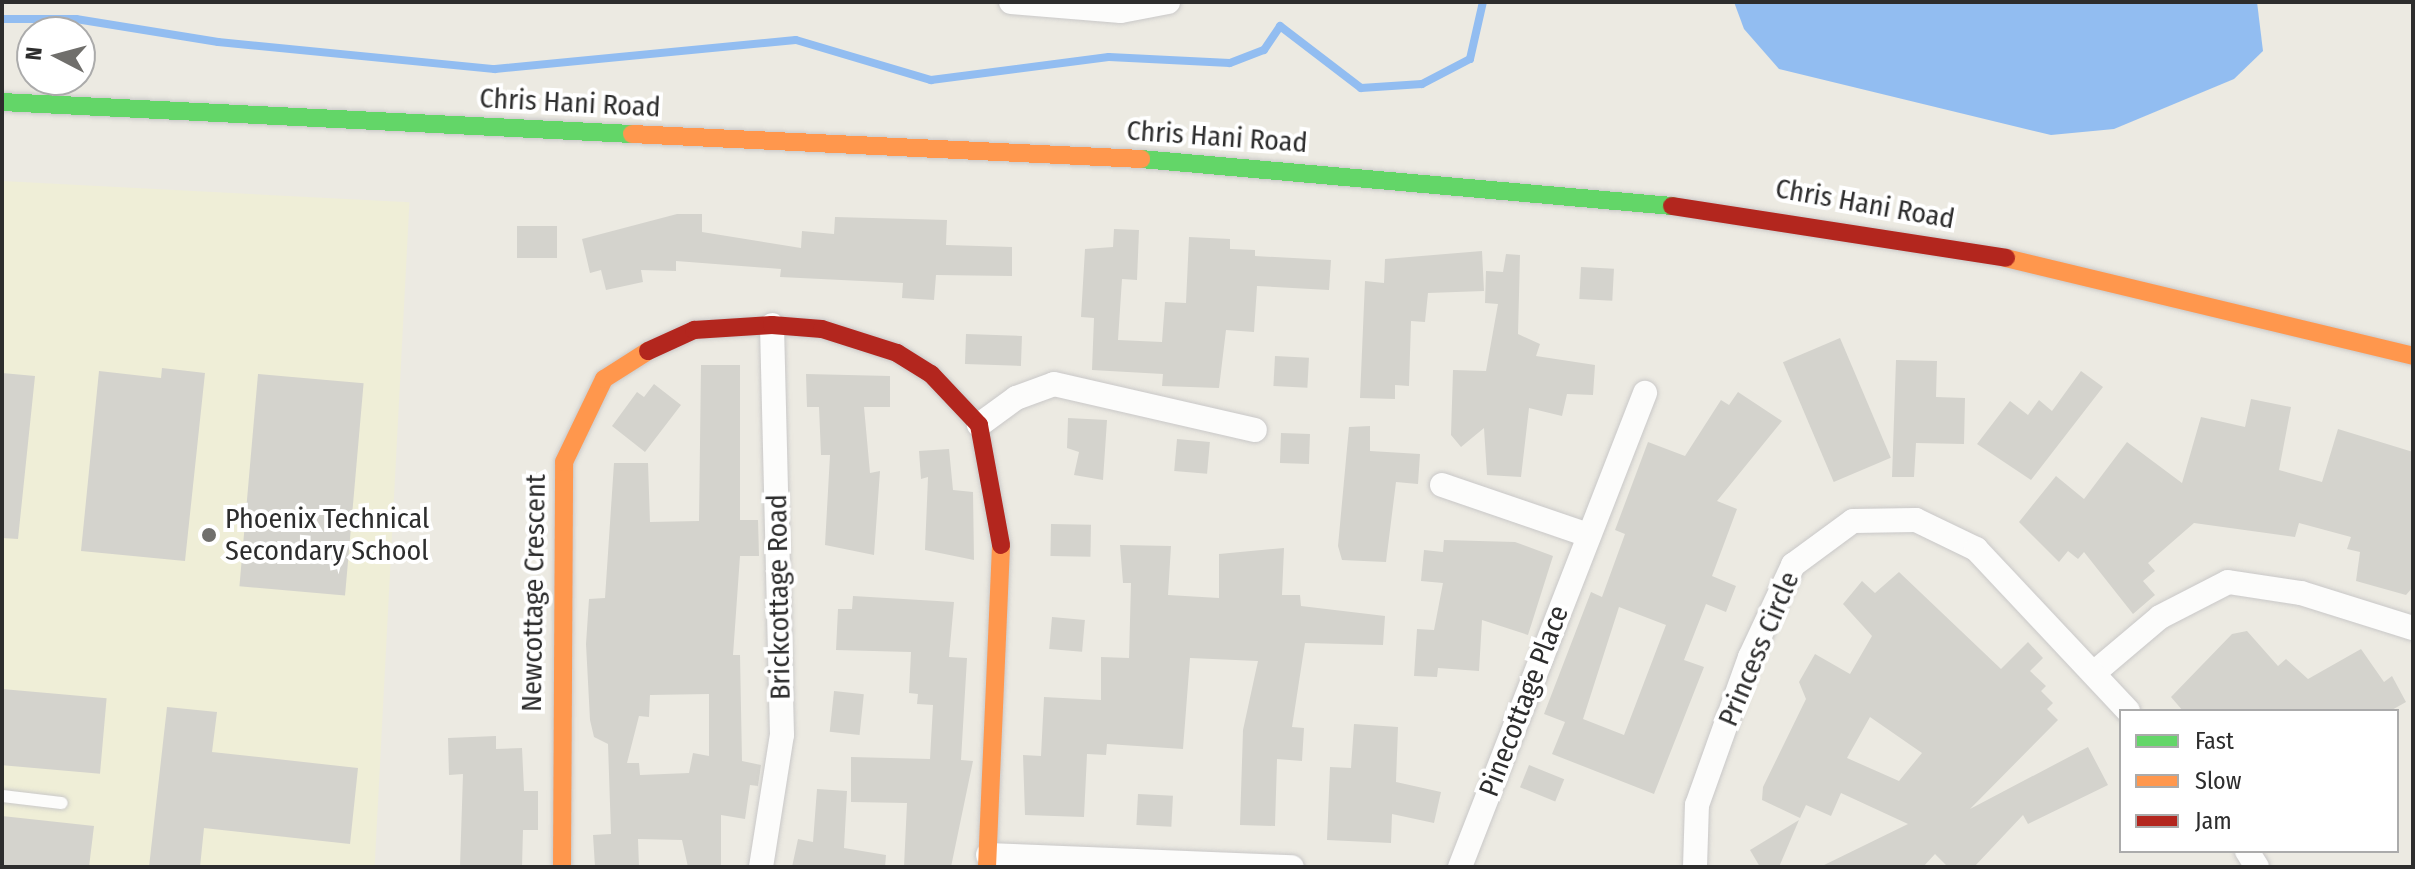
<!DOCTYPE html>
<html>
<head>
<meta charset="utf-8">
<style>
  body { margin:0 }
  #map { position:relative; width:2415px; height:869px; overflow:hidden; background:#eceae2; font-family:"Fira Sans Condensed",sans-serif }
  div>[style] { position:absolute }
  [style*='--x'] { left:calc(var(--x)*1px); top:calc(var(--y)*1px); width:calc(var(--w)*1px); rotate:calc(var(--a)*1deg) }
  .education>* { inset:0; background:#efeed7; transform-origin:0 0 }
  .water>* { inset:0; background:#92bdf1 }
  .stream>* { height:8px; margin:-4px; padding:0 4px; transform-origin:4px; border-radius:4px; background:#92bdf1 }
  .building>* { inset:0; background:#d4d3cd; transform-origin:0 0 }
  .roads { filter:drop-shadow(0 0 2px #c9c8c8) drop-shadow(0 0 2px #c9c8c8) }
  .lane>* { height:12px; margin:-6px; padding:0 6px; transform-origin:6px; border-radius:6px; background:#fcfcfb }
  .street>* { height:24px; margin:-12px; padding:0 12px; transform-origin:12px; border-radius:12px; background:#fcfcfb }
  .fast>* { height:18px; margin:-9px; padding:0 9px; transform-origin:9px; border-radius:9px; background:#63d668 }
  .slow>* { height:18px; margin:-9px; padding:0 9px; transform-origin:9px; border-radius:9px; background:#ff974d }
  .jam>* { height:18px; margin:-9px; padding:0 9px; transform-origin:9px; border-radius:9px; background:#b3261e }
  .dots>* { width:22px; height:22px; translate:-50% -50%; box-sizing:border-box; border:4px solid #fff; border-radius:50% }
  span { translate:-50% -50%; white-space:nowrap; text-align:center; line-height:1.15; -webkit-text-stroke:8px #fff; paint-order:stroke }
  .street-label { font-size:28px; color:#2d2d2d }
  .poi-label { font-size:28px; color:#2d2d2d }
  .left { translate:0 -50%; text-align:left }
  .frame { position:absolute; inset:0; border:4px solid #2d2d2d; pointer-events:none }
  .legend { position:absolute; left:2119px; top:709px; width:280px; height:144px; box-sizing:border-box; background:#fff; border:2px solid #ababab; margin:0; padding:10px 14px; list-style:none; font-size:24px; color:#2d2d2d }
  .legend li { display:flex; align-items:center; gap:16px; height:40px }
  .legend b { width:40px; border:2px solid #ababab }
  .north { position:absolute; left:16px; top:16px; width:80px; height:80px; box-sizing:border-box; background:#fff; border:2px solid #ababab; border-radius:50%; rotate:276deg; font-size:22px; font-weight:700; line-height:32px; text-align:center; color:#2d2d2d }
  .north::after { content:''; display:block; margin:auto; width:28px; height:36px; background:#706f6c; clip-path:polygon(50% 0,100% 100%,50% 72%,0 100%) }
</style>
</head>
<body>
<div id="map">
  <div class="education">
    <div style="left:2px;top:181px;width:408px;height:686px;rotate:3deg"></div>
  </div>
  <div class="water">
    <div style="clip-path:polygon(1734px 2px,2257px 2px,2263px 51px,2234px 79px,2114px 129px,2051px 135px,1779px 69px,1744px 29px)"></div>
  </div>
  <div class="stream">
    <div style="--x:2;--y:19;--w:74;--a:0"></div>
    <div style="--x:76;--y:19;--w:144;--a:9.2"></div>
    <div style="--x:218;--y:42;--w:278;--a:5.6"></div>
    <div style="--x:495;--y:69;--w:302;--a:-5.5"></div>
    <div style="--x:796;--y:40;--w:141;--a:16.5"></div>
    <div style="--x:931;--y:80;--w:179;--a:-7.4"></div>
    <div style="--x:1109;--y:57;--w:121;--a:2.8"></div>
    <div style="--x:1230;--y:63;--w:36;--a:-21"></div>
    <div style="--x:1264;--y:50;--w:29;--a:-56"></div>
    <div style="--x:1280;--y:26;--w:102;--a:37.4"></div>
    <div style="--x:1361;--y:88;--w:61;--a:-3.8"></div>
    <div style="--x:1422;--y:84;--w:54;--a:-27.5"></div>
    <div style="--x:1470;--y:59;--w:58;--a:-77.2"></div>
  </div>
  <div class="building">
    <div style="clip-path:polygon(677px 214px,702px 214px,702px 232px,801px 248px,802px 231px,834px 234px,835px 217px,947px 220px,946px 245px,1012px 247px,1012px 276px,936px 275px,934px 300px,902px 298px,903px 283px,780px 277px,781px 269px,676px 261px,676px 271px,641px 270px,643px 282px,606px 290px,601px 270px,590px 273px,582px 239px)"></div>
    <div style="left:517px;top:226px;width:40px;height:32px"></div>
    <div style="clip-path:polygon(1114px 229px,1139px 230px,1137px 280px,1122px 279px,1118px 340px,1162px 342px,1165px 302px,1186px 303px,1189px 237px,1230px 239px,1230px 249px,1255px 250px,1255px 256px,1331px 260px,1329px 290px,1257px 286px,1254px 332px,1226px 330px,1219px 388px,1162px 386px,1163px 374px,1092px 370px,1094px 318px,1081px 317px,1085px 249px,1113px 247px)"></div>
    <div style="clip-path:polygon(1482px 251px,1484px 291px,1428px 293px,1425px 322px,1411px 321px,1409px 386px,1395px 385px,1395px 399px,1360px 398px,1365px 281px,1384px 283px,1385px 259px)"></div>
    <div style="clip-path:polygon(1506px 254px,1520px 255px,1518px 334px,1540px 344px,1536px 356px,1595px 365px,1593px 395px,1567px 394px,1562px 416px,1529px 408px,1521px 477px,1487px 475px,1484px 428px,1461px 447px,1451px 435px,1453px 370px,1486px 371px,1498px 304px,1485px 303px,1486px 271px,1503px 272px)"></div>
    <div style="left:1581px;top:267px;width:33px;height:32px;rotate:3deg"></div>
    <div style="left:966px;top:334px;width:56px;height:30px;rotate:2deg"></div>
    <div style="left:1840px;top:338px;width:130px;height:62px;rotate:67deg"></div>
    <div style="left:1275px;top:356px;width:34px;height:30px;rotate:3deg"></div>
    <div style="clip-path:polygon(1896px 360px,1937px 361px,1936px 397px,1965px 398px,1964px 444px,1916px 443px,1914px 477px,1892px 477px)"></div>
    <div style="clip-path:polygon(evenodd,701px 365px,740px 365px,740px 520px,758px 520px,759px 556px,740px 556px,733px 655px,740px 655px,742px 761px,761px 765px,758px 786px,750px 785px,745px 819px,721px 815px,721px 867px,688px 867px,682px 840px,638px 839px,639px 867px,595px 867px,593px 835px,611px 834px,608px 744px,594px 737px,590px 720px,586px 644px,589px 599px,605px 598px,614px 463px,648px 463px,650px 522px,699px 521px,701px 365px,709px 694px,709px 756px,693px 753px,689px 773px,640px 775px,639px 763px,627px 763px,639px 716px,649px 717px,650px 695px,709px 694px)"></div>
    <div style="clip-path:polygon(162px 368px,205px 373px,185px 561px,81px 551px,99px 371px,161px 378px)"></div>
    <div style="clip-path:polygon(2081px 371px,2103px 387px,2031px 480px,1977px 444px,2010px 401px,2028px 415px,2039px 400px,2052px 411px)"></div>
    <div style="clip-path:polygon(2px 373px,35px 376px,18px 539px,2px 538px)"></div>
    <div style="left:258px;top:374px;width:106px;height:213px;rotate:5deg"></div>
    <div style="clip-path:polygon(806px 374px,890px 376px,890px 407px,864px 407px,870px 473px,880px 471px,874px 555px,825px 545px,830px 455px,821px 455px,819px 407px,807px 407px)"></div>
    <div style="clip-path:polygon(654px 384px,681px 405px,645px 452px,612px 426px,637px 392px,644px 397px)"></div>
    <div style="clip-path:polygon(evenodd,1738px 392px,1782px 421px,1717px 501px,1737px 509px,1712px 576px,1736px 586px,1726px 612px,1706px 604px,1684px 660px,1704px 667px,1654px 794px,1552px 754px,1565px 722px,1544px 714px,1591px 592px,1602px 597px,1625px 534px,1615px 530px,1648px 442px,1685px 456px,1721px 400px,1729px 405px,1738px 392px,1619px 607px,1666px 625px,1624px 735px,1583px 719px,1619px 607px)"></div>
    <div style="clip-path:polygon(2251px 399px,2291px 407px,2279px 470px,2322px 482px,2338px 429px,2413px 452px,2413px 587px,2406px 595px,2356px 581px,2360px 552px,2347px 549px,2351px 537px,2299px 523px,2295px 537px,2194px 523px,2148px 563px,2155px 571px,2143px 581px,2155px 595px,2133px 614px,2084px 552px,2078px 559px,2068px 551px,2059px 562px,2019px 522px,2056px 476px,2084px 499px,2127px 442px,2182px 483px,2201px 417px,2245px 427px)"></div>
    <div style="clip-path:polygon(1068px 418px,1107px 420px,1103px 480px,1074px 475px,1079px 452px,1067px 448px)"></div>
    <div style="clip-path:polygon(1370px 426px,1370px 451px,1420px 454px,1418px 484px,1396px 482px,1386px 562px,1342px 560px,1338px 546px,1349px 427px)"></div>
    <div style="left:1281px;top:433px;width:29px;height:30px;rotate:2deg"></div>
    <div style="left:1177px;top:439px;width:33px;height:32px;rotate:5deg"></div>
    <div style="clip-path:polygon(949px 449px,953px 490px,973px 492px,974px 560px,925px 550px,928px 477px,921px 479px,919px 451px)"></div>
    <div style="left:1051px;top:524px;width:40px;height:32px;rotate:1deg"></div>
    <div style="clip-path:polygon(1444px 540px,1515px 542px,1553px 556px,1528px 635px,1482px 620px,1479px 671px,1438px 668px,1437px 677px,1414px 676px,1417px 629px,1434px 630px,1443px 583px,1421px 581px,1424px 550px,1443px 552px)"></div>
    <div style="clip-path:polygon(1120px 545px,1171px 546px,1168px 595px,1219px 598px,1219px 554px,1284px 548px,1282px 595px,1300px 595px,1301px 606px,1385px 616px,1383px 645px,1305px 643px,1292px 727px,1304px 728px,1302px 761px,1277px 759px,1275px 826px,1240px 825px,1243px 730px,1258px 661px,1190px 658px,1183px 749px,1107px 744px,1106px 755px,1087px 754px,1084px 817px,1025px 815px,1023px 755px,1041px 756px,1044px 697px,1101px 700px,1101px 657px,1129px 658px,1131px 583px,1123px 583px)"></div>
    <div style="clip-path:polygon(evenodd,1899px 572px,2001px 669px,2028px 642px,2043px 658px,2030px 671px,2046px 686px,2041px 691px,2053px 703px,2047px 709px,2058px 720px,1970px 809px,2088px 747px,2108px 785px,2028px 824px,2023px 815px,1974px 867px,1948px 867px,1935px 854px,1923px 867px,1820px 867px,1908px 824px,1841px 793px,1831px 816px,1806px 805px,1800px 818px,1762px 800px,1763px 787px,1806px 699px,1799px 682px,1815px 654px,1850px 674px,1872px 636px,1843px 604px,1862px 581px,1875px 593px,1899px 572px,1870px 717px,1922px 753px,1899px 781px,1847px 758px,1870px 717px)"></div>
    <div style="clip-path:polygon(853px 596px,954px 602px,949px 657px,967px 658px,961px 760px,973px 761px,951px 867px,904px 867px,907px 803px,851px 802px,851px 757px,930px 759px,933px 705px,917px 704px,918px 694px,909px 693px,911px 652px,836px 650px,838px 609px,852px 609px)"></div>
    <div style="left:1052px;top:617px;width:33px;height:32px;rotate:5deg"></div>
    <div style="clip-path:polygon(2247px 631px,2278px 666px,2286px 659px,2308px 679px,2361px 649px,2384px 682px,2392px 676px,2406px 702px,2390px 711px,2183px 711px,2171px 697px,2232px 634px)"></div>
    <div style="left:2px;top:689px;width:105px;height:76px;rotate:5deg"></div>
    <div style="left:834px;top:691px;width:30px;height:41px;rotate:6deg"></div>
    <div style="clip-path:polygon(167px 707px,217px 712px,212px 752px,358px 768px,350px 844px,204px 828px,200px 867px,149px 867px)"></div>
    <div style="clip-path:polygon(1354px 724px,1398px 727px,1396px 782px,1441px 792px,1434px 823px,1392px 814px,1391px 843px,1327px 840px,1330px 767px,1351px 768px)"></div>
    <div style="clip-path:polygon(496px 736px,496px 749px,522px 748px,524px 791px,538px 791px,538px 830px,523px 830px,522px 867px,460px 867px,463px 774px,449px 775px,448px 738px)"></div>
    <div style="left:1529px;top:765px;width:38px;height:24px;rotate:22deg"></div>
    <div style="clip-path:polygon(817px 789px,847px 791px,844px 848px,886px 855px,885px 867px,792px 867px,798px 839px,813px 842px)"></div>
    <div style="left:1138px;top:794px;width:35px;height:31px;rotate:3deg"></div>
    <div style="clip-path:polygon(2px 816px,94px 826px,89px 867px,2px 867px)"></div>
    <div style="clip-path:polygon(1799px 820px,1779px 867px,1760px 867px,1750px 850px)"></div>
  </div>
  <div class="roads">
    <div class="lane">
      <div style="--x:2;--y:796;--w:60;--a:6.7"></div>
    </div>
    <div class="street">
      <div style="--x:1011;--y:2;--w:110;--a:4.7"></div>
      <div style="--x:1121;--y:11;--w:48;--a:-10.8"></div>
      <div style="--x:979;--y:425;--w:46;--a:-36.1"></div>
      <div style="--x:1016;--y:398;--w:40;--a:-20.2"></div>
      <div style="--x:1054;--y:384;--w:206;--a:12.9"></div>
      <div style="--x:1442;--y:485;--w:154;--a:18.9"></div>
      <div style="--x:2095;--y:672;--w:85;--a:-40.2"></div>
      <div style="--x:2160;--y:617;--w:76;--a:-27.2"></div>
      <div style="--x:2228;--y:582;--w:74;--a:8.6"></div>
      <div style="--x:2301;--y:593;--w:117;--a:17.4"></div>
      <div style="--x:2247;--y:851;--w:19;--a:58"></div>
      <div style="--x:988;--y:855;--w:304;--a:2.3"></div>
      <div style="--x:761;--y:867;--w:134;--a:-81"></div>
      <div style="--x:782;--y:735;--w:410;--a:-91.4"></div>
      <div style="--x:1460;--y:867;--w:509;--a:-68.68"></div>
      <div style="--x:1695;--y:867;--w:62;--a:-88.2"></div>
      <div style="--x:1697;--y:805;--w:157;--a:-70.3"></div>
      <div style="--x:1750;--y:657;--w:102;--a:-64.9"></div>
      <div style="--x:1793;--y:565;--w:74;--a:-36.3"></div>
      <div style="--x:1853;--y:521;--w:63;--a:-0.9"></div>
      <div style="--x:1916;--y:520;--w:67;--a:25.8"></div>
      <div style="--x:1976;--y:549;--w:222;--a:46.8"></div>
    </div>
    <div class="fast">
      <div style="--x:2;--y:102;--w:631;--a:2.91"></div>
      <div style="--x:1141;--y:159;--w:533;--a:5.06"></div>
    </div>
    <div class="slow">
      <div style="--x:632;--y:134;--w:510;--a:2.81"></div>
      <div style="--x:2006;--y:258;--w:419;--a:13.5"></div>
      <div style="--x:562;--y:867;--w:405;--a:-89.7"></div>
      <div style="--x:564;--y:462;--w:92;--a:-64.3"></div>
      <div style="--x:604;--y:379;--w:52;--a:-32.5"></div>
      <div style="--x:987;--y:867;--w:322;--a:-87.5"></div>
    </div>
    <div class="jam">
      <div style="--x:1672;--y:206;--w:338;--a:8.8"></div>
      <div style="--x:648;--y:351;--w:51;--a:-24.5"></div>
      <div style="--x:694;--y:330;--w:78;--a:-3.7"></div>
      <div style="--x:772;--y:325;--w:50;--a:4.6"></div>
      <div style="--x:822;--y:329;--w:79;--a:17.7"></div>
      <div style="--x:897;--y:353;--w:40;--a:32"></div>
      <div style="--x:931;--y:374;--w:70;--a:46.7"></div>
      <div style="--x:979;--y:425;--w:122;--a:79.6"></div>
    </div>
  </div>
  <div class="dots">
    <div style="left:209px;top:535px;background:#706f6c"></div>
  </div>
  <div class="street-label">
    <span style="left:570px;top:103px;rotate:3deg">Chris Hani Road</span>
    <span style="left:1217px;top:137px;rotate:4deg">Chris Hani Road</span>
    <span style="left:1865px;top:204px;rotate:10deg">Chris Hani Road</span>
    <span style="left:534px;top:593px;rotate:-89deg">Newcottage Crescent</span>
    <span style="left:779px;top:597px;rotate:-91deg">Brickcottage Road</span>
    <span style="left:1759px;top:649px;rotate:-67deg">Princess Circle</span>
    <span style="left:1524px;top:701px;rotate:-69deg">Pinecottage Place</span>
  </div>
  <div class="poi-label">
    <span class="left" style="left:225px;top:535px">Phoenix Technical<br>Secondary School</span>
  </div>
  <div class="frame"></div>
  <ul class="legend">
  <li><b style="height:10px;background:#63d668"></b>Fast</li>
  <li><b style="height:10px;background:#ff974d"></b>Slow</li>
  <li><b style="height:10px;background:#b3261e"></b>Jam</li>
  </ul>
  <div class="north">N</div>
</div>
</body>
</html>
